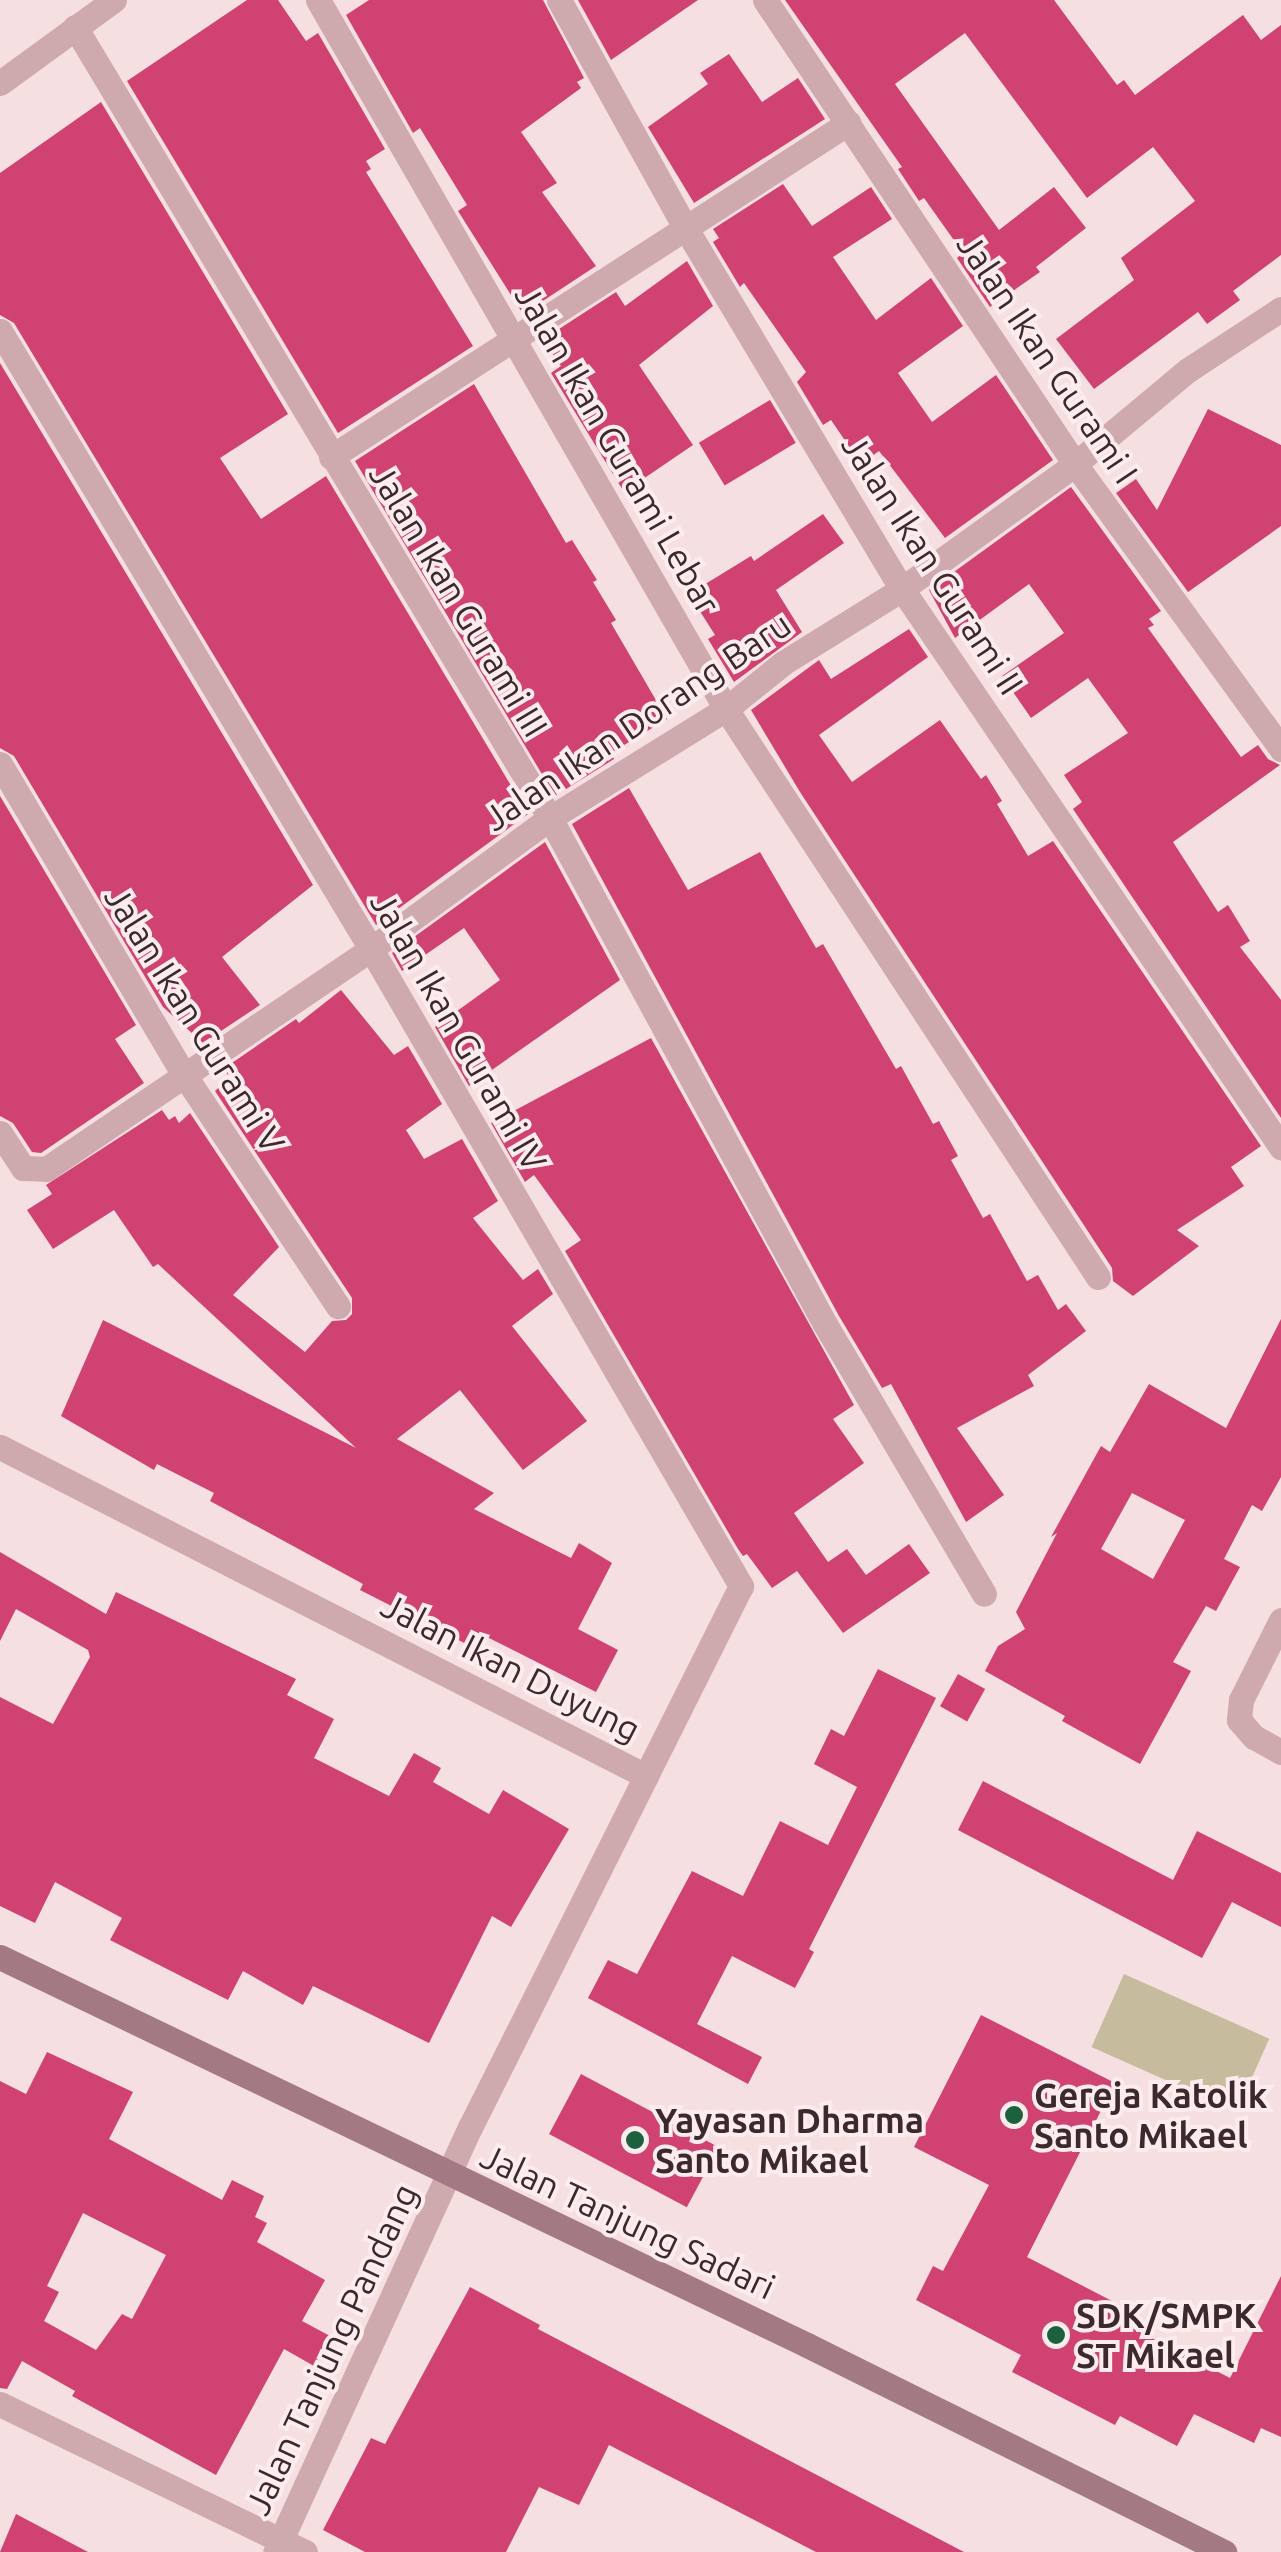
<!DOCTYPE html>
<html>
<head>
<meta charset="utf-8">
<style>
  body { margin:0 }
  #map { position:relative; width:1281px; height:2552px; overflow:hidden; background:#f5dfe0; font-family:Ubuntu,sans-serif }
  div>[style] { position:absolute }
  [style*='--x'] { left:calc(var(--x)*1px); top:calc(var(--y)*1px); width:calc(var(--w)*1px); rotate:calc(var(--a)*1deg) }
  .green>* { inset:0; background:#c6bc9d; transform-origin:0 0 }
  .building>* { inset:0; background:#cf4272; transform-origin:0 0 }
  .street>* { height:25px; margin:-12.5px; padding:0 12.5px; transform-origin:12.5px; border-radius:12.5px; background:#cea9ae }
  .secondary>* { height:25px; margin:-12.5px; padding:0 12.5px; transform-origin:12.5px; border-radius:12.5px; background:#a37a83 }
  .dots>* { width:28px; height:28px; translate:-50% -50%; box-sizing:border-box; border:5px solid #fceced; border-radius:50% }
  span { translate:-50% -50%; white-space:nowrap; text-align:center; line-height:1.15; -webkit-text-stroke:8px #fceced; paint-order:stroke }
  .street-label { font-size:35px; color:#3b292e }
  .poi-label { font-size:35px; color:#3b292e; font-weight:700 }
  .left { translate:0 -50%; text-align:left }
</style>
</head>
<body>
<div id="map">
  <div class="green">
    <div style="left:1124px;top:1974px;width:159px;height:80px;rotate:24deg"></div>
  </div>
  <div class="building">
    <div style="clip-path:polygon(247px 0,278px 0,306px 41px,318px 33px,385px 149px,366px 161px,371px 169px,366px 172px,473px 346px,338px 433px,127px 81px)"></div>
    <div style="clip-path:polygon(369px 0,543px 0,584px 78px,577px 82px,581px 88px,521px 132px,557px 183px,542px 192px,596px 266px,523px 314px,458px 211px,467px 205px,420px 128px,413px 133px,346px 15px)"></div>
    <div style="clip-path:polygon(578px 0,698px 0,611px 60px)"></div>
    <div style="clip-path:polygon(785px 0,1054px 0,1117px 85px,1124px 80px,1135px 95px,1243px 15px,1261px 40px,1281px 25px,1281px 255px,1233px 291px,1240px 300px,1207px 324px,1198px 312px,1094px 389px,1056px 339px,1134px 280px,1121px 258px,1195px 201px,1153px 147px,1087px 198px,965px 33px,895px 84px,999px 230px,1054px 187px,1086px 228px,1036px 267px,1040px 272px,990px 307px,957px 258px,963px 253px,924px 198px,919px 201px,898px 169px,902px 167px)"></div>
    <div style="clip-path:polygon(729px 54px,762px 102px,798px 78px,825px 119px,694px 203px,648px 127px,708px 84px,700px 73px)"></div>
    <div style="clip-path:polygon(101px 102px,288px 414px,220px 458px,261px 519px,326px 476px,528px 814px,376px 925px,14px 323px,0 315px,0 173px)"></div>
    <div style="clip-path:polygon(783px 184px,812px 226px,871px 187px,892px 219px,833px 257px,876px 320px,931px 278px,963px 326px,898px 373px,932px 422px,996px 375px,1053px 460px,945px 538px,879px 451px,861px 464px,831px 420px,823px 425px,797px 382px,806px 372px,744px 283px,740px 287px,713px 242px,719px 238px,713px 229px)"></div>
    <div style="clip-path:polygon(687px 261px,713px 306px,639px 365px,693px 445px,624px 492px,551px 373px,561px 366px,542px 340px,616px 292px,625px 306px)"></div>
    <div style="clip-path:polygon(0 363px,313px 885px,222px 957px,260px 1005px,203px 1043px,163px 1007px,14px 756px,0 748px)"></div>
    <div style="clip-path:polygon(474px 384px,566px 543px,572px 540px,597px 580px,593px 582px,616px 620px,611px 623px,667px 719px,611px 753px,614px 759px,555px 796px,355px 461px)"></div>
    <div style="left:770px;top:400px;width:50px;height:83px;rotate:59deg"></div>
    <div style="clip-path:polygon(1208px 409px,1281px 445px,1281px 526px,1188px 592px,1116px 493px,1136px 479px,1157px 510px)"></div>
    <div style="clip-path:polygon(1071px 487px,1161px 611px,1149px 619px,1154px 625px,1148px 628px,1241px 757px,1258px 745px,1268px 759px,1280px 765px,1173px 842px,1218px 912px,1228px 905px,1250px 941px,1240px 947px,1281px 1000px,1281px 1118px,1073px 809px,1082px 802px,1064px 775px,1128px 733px,1088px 678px,1031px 718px,1002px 676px,1064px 633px,1029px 584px,955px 638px,929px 590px)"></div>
    <div style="clip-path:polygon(823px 514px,844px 543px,776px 590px,802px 632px,734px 682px,708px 639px,715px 635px,689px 594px,751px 556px,754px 561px)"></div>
    <div style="clip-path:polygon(909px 629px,928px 657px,819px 735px,852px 782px,940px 720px,981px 779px,986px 775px,1002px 801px,997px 804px,1028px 856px,1053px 841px,1261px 1146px,1231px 1167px,1244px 1186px,1177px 1230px,1199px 1246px,1133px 1296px,1113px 1281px,1112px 1268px,800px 792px,751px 710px,819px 660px,831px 679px)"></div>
    <div style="clip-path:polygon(629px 788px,688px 890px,760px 852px,816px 948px,823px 944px,896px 1069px,901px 1066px,933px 1124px,939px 1121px,958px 1156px,951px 1160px,983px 1218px,990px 1214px,1027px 1281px,1038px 1275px,1058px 1310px,1066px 1304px,1086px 1331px,1028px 1375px,1034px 1386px,957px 1428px,1004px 1495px,966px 1522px,891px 1384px,882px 1388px,839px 1316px,572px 824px)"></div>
    <div style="clip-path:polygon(0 796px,136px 1025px,115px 1039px,144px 1083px,41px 1153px,32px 1152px,13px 1123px,0 1116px)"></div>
    <div style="clip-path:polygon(545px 842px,620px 980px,469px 1086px,435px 1027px,500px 980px,464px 928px,402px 971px,392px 953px)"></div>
    <div style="clip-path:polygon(341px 990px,394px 1055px,408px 1046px,442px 1104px,406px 1130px,424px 1159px,462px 1139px,498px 1201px,473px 1218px,523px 1280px,538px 1269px,553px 1294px,512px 1326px,587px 1421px,523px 1470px,460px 1390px,397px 1439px,494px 1493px,474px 1509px,571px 1558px,579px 1543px,612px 1563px,578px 1629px,618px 1650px,596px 1692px,485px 1636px,478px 1650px,360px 1590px,363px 1584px,210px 1501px,214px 1493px,157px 1464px,154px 1470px,61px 1416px,103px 1320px,356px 1448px,158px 1264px,153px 1267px,114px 1210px,53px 1249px,27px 1210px,52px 1194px,46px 1185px,162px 1110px,169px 1120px,175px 1116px,179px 1123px,190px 1113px,279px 1247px,233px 1295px,305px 1352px,332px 1321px,346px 1320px,352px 1314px,352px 1298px,215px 1091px,230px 1077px,223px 1069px,296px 1019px,299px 1023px)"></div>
    <div style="clip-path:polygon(651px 1038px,854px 1405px,833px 1419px,864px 1463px,794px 1513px,828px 1562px,847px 1549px,866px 1575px,909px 1544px,930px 1573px,843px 1633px,797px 1571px,772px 1588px,747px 1554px,743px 1556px,738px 1549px,565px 1251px,581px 1240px,534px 1175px,525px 1182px,491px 1123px)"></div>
    <div style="clip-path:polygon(evenodd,1281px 1319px,1281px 1477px,1262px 1511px,1252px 1505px,1224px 1559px,1240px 1567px,1216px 1611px,1206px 1606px,1173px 1662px,1191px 1671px,1140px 1764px,1062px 1721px,1065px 1716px,985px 1671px,998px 1646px,1025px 1629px,1016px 1612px,1057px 1533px,1051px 1537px,1101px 1446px,1110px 1452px,1149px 1384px,1226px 1428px,1281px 1319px,1132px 1493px,1185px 1520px,1153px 1579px,1101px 1549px,1132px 1493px)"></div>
    <div style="clip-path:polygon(0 1552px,106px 1614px,116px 1592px,296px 1679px,287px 1695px,334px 1719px,314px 1758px,389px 1796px,414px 1753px,441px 1768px,433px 1782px,489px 1814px,503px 1790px,569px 1829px,511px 1927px,492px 1916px,429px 2043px,313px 1986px,303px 2005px,243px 1971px,228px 2000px,110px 1940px,122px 1918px,55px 1882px,35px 1923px,0 1906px,0 1697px,53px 1724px,90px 1657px,88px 1650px,16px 1609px,0 1641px)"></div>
    <div style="clip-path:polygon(878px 1669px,936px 1698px,809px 1949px,814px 1952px,795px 1988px,732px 1956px,697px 2024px,762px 2057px,748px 2084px,588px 1998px,608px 1960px,637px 1974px,692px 1871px,743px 1896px,780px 1821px,828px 1845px,857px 1787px,814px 1764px,831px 1729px,844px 1736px)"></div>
    <div style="left:958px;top:1674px;width:31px;height:37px;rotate:29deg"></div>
    <div style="clip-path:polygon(983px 1781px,1173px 1880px,1197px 1831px,1281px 1873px,1281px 1927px,1232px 1902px,1202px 1958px,958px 1830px)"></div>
    <div style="clip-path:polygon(981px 2015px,1115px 2083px,1027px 2257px,1139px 2315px,1132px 2328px,1230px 2378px,1281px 2276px,1281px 2437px,1261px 2428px,1254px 2443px,1194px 2414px,1177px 2446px,1120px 2416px,1115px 2425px,1012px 2372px,1021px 2355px,916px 2300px,933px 2266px,943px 2271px,989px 2185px,914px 2147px)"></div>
    <div style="clip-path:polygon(evenodd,47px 2052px,133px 2092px,109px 2139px,222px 2200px,232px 2180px,264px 2196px,255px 2217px,267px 2223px,257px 2242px,325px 2280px,302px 2321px,330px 2336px,314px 2366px,284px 2349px,216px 2475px,72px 2396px,75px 2391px,22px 2361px,7px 2389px,0 2388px,0 2081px,26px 2094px,47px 2052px,83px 2213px,166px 2255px,132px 2319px,122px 2314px,96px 2350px,44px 2321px,59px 2292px,47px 2286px,83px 2213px)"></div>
    <div style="left:581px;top:2074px;width:156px;height:68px;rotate:28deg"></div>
    <div style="clip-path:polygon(470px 2287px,540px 2325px,538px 2329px,964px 2552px,816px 2552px,609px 2445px,579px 2505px,539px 2487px,506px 2552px,365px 2552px,323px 2530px,371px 2438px,385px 2444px)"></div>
    <div style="clip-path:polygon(16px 2514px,88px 2552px,0 2552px)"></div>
  </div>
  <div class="street">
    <div style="--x:318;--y:0;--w:818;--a:60.08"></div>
    <div style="--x:726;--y:709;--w:679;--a:56.78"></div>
    <div style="--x:559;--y:0;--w:260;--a:61"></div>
    <div style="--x:685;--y:227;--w:422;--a:59.1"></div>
    <div style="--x:902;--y:589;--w:675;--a:55.82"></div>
    <div style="--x:765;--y:0;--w:558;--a:56.25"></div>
    <div style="--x:1075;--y:464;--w:352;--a:54.1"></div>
    <div style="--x:75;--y:27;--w:923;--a:59.01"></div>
    <div style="--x:550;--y:818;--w:576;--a:61.48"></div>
    <div style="--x:825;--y:1324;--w:313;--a:59.5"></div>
    <div style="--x:0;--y:83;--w:141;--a:-36.1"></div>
    <div style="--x:0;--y:331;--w:721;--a:59.02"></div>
    <div style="--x:371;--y:949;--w:737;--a:59.85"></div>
    <div style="--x:741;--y:1586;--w:212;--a:116.6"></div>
    <div style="--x:331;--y:457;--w:616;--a:-32.86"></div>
    <div style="--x:0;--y:764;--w:359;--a:59.4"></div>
    <div style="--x:183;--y:1073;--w:280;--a:56.4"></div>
    <div style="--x:0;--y:1133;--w:42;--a:56.7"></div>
    <div style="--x:23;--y:1168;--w:23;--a:2"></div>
    <div style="--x:46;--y:1169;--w:392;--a:-34.1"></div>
    <div style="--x:371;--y:949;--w:222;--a:-36.2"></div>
    <div style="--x:550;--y:818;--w:207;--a:-31.8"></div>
    <div style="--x:726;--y:709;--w:73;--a:-38.9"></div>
    <div style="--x:783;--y:663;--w:140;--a:-31.9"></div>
    <div style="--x:902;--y:589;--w:213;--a:-35.8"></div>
    <div style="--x:1075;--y:464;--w:147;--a:-39.8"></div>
    <div style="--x:1188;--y:370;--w:111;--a:-33.3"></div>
    <div style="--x:0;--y:1447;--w:725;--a:26.99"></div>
    <div style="--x:646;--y:1776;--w:393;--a:116.6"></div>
    <div style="--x:470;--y:2127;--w:468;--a:114.6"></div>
    <div style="--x:1281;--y:1620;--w:89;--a:116.6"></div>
    <div style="--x:1241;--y:1700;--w:20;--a:96"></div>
    <div style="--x:1239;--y:1720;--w:23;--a:49"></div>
    <div style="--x:1254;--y:1737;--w:31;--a:29"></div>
    <div style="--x:0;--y:2404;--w:339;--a:25.9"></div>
  </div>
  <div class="secondary">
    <div style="--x:0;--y:1957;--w:895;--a:25.68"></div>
    <div style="--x:807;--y:2345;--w:466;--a:26.4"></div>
  </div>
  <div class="dots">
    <div style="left:1014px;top:2115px;background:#1b613d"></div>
    <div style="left:635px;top:2140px;background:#1b613d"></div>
    <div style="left:1056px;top:2335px;background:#1b613d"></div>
  </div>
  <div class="street-label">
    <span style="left:1048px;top:358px;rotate:56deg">Jalan Ikan Gurami I</span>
    <span style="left:618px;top:449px;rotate:60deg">Jalan Ikan Gurami Lebar</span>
    <span style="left:933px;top:564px;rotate:57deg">Jalan Ikan Gurami II</span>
    <span style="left:459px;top:600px;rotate:59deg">Jalan Ikan Gurami III</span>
    <span style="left:637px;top:721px;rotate:-34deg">Jalan Ikan Dorang Baru</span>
    <span style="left:195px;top:1019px;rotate:58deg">Jalan Ikan Gurami V</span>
    <span style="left:459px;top:1031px;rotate:60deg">Jalan Ikan Gurami IV</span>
    <span style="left:511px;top:1667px;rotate:27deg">Jalan Ikan Duyung</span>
    <span style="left:628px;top:2221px;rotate:25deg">Jalan Tanjung Sadari</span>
    <span style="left:331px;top:2349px;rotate:-65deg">Jalan Tanjung Pandang</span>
  </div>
  <div class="poi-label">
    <span class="left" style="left:1034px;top:2115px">Gereja Katolik<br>Santo Mikael</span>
    <span class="left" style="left:655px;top:2140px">Yayasan Dharma<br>Santo Mikael</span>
    <span class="left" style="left:1076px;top:2335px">SDK/SMPK<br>ST Mikael</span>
  </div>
</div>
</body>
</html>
